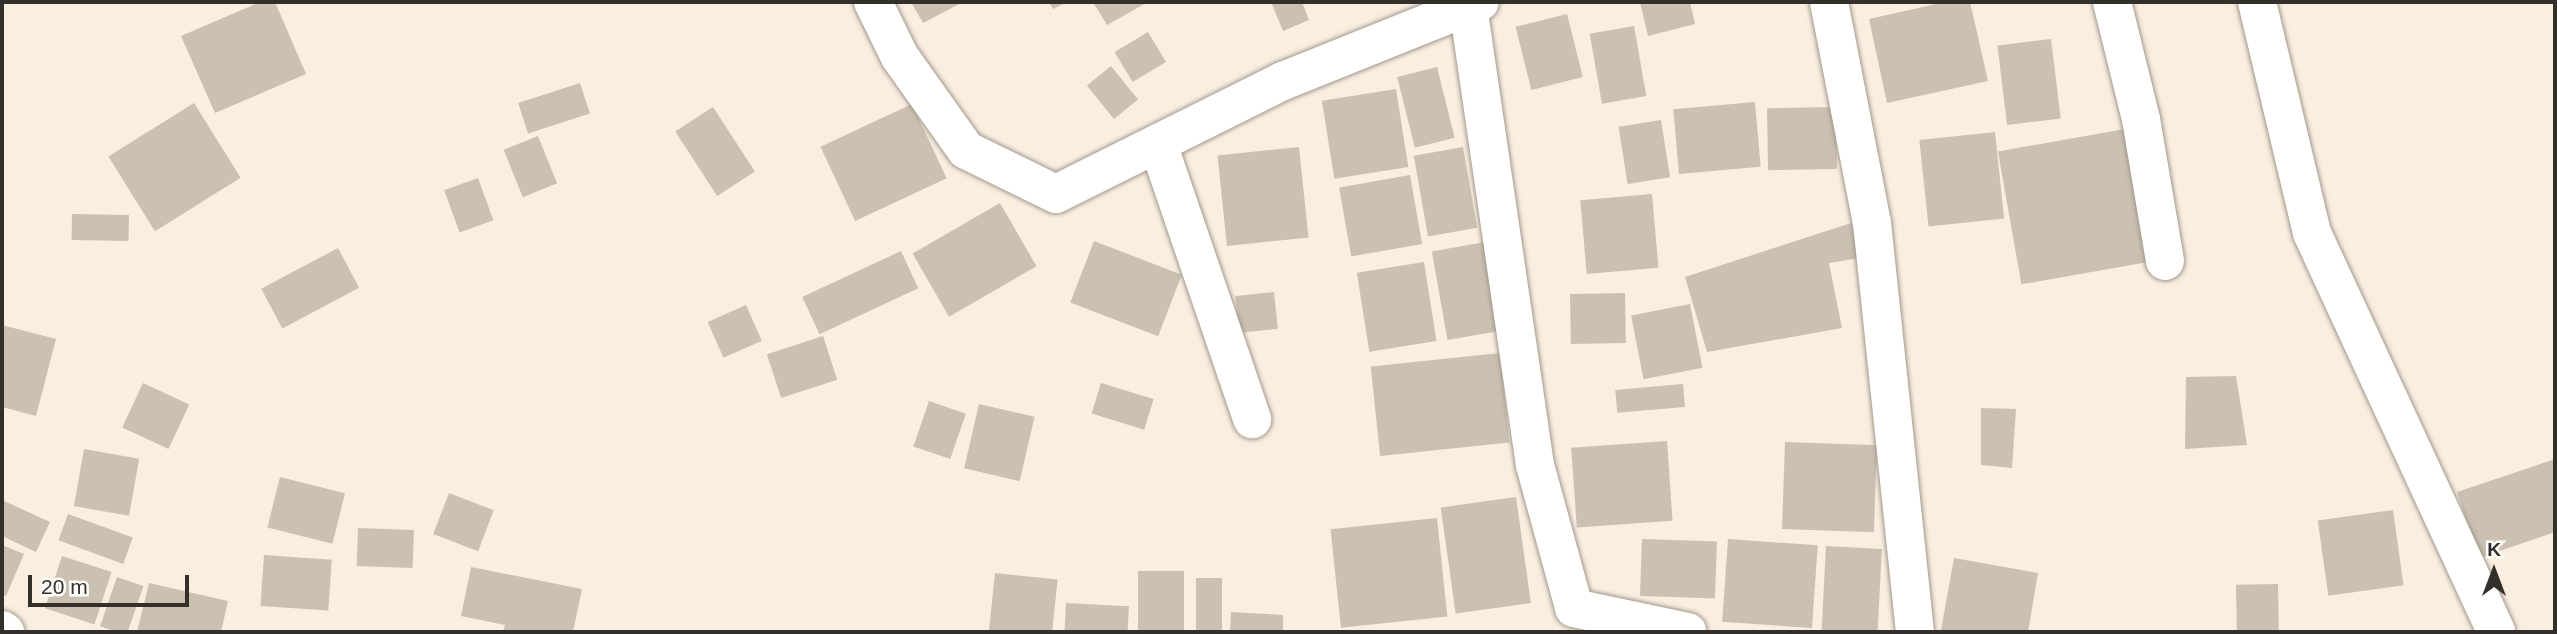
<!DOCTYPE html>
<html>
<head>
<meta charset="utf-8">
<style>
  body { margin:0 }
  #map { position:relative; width:2557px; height:634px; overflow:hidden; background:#f9eee0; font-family:Arial,sans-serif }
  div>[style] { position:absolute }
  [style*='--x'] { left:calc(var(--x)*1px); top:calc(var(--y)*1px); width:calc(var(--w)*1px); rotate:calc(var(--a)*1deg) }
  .building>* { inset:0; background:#cbc1b3; transform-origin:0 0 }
  .roads { filter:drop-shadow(0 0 2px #a2988b) drop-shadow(0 0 2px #a2988b) }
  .minor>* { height:38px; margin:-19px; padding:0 19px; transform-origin:19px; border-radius:19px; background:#fff }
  span { translate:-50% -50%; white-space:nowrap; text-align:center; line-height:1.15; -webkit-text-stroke:7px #fffdfa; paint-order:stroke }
  .frame { position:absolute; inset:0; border:4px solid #332f2a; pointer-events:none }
  .north { position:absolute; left:2459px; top:536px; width:70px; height:70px; -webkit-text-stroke:5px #fffdfa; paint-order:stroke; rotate:0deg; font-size:19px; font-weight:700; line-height:28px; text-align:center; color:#332f2a }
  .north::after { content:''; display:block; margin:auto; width:24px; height:32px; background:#332f2a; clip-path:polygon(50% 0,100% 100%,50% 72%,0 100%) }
  .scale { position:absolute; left:28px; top:575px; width:161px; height:32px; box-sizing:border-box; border:4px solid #332f2a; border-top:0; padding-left:9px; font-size:21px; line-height:24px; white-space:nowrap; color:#332f2a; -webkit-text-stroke:5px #fffdfa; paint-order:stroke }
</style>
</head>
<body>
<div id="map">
  <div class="building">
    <div style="clip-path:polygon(260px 2px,275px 2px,306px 74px,215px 113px,181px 36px)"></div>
    <div style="clip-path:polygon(911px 2px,963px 2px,923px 23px)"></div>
    <div style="clip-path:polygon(1049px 2px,1067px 2px,1053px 9px)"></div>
    <div style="clip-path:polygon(1093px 2px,1148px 2px,1107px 25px)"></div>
    <div style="clip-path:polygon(1271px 2px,1302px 2px,1309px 20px,1283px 31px)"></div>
    <div style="clip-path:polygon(1640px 2px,1690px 2px,1695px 24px,1648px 36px)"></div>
    <div style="clip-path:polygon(1945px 2px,1970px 2px,1988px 81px,1887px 103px,1869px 19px)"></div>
    <div style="left:1567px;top:14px;width:65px;height:53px;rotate:76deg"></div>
    <div style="left:1634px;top:26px;width:71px;height:45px;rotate:80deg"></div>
    <div style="left:1148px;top:32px;width:35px;height:39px;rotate:59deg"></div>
    <div style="left:2051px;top:39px;width:80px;height:54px;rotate:83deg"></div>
    <div style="left:1111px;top:66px;width:43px;height:31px;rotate:51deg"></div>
    <div style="left:1437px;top:67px;width:73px;height:41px;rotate:76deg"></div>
    <div style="left:580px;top:83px;width:32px;height:65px;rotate:72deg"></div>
    <div style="left:1396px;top:89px;width:79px;height:75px;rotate:81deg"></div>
    <div style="left:1755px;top:102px;width:65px;height:82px;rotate:85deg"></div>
    <div style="left:194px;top:103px;width:88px;height:101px;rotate:58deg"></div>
    <div style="left:912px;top:104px;width:82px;height:101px;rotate:65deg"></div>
    <div style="left:713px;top:107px;width:77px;height:45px;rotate:57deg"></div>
    <div style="left:1836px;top:107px;width:62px;height:69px;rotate:89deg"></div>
    <div style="left:1661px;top:120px;width:58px;height:43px;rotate:81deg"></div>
    <div style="left:2125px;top:129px;width:135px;height:129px;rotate:80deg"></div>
    <div style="left:1995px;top:132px;width:87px;height:76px;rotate:84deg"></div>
    <div style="left:538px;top:136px;width:51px;height:37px;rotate:68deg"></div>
    <div style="left:1299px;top:147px;width:91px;height:82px;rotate:84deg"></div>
    <div style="left:1463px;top:147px;width:82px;height:50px;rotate:80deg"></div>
    <div style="left:1410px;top:175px;width:70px;height:72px;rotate:80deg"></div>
    <div style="left:478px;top:178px;width:45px;height:36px;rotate:70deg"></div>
    <div style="left:1652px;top:194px;width:74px;height:72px;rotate:85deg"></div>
    <div style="left:1000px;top:203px;width:73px;height:101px;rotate:60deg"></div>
    <div style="left:72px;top:214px;width:57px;height:26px;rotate:1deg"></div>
    <div style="clip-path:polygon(1851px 223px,1859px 258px,1829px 263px,1842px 328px,1707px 352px,1685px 277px)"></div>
    <div style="left:1094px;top:241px;width:94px;height:66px;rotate:21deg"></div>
    <div style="left:1485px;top:242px;width:90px;height:54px;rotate:80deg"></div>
    <div style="left:338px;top:248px;width:45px;height:87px;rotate:62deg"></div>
    <div style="left:901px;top:251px;width:41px;height:109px;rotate:65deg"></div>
    <div style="left:1424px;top:262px;width:80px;height:68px;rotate:81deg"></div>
    <div style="left:1274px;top:292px;width:37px;height:39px;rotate:84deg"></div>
    <div style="left:1625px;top:293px;width:50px;height:55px;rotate:89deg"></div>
    <div style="left:1690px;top:304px;width:65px;height:60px;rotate:79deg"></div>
    <div style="left:746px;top:305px;width:39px;height:42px;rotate:66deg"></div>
    <div style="clip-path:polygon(2px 325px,56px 339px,36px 416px,2px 407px)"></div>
    <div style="left:823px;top:336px;width:46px;height:59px;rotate:72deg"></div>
    <div style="left:1500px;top:353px;width:90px;height:130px;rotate:84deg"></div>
    <div style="clip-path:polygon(2236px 376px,2247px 445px,2185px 449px,2186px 377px)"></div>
    <div style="left:143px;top:383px;width:51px;height:49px;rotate:25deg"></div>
    <div style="left:1101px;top:383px;width:55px;height:32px;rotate:17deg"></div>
    <div style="left:1683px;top:384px;width:23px;height:68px;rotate:85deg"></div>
    <div style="left:929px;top:401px;width:39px;height:48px;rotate:19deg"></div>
    <div style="left:979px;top:404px;width:57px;height:66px;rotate:13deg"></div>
    <div style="clip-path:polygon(1981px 408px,2016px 409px,2012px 468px,1981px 465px)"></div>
    <div style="left:1667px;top:441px;width:80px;height:96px;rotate:86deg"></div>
    <div style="left:1785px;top:442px;width:92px;height:87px;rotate:2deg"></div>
    <div style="left:84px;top:449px;width:56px;height:58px;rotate:10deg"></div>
    <div style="clip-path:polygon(2555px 459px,2555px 532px,2479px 558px,2457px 492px)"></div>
    <div style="left:280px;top:477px;width:67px;height:52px;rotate:14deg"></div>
    <div style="left:449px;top:493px;width:48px;height:44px;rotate:21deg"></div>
    <div style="left:1516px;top:497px;width:107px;height:76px;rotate:82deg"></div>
    <div style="clip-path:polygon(2px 500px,50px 522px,36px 552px,2px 536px)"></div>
    <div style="left:2393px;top:510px;width:76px;height:76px;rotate:82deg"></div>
    <div style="left:68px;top:514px;width:69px;height:28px;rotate:20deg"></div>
    <div style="left:1437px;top:518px;width:99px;height:107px;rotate:84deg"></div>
    <div style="left:358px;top:528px;width:56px;height:38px;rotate:2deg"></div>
    <div style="left:1642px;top:539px;width:75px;height:57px;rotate:2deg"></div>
    <div style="left:1728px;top:539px;width:90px;height:83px;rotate:4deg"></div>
    <div style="clip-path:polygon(2px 545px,24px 554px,6px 596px,2px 594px)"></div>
    <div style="left:1826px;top:546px;width:56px;height:86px;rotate:3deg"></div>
    <div style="left:264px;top:555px;width:68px;height:51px;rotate:4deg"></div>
    <div style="left:62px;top:556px;width:52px;height:55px;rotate:18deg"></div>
    <div style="clip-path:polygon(1954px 558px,2038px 573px,2028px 632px,1941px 630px)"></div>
    <div style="clip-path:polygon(471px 567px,582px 589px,573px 632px,503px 632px,505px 625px,461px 616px)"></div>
    <div style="left:1184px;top:571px;width:61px;height:46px;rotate:90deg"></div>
    <div style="left:995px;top:573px;width:63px;height:59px;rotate:6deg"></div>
    <div style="left:117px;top:577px;width:28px;height:52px;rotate:19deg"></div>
    <div style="left:1196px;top:578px;width:26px;height:54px"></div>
    <div style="clip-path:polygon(149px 583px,228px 601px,221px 632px,137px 632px)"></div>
    <div style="left:2278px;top:584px;width:48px;height:42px;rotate:89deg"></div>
    <div style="left:1066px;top:603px;width:63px;height:29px;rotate:3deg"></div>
    <div style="clip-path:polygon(1231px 612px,1283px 615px,1283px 632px,1230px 632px)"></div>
  </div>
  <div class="roads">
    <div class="minor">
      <div style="--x:873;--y:2;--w:61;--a:63.9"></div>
      <div style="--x:900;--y:57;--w:114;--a:54.6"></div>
      <div style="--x:966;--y:150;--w:100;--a:26.1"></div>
      <div style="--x:1056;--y:194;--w:254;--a:-26.5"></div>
      <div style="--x:1283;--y:81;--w:212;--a:-21.9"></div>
      <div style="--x:1829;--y:2;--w:225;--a:79"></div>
      <div style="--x:1872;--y:223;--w:411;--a:84"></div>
      <div style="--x:2112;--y:2;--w:121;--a:76.1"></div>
      <div style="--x:2141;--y:119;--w:144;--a:80.4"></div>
      <div style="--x:2257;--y:2;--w:237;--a:76.6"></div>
      <div style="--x:2312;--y:233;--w:439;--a:65.2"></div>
      <div style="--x:1468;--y:6;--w:464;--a:81.7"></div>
      <div style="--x:1535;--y:465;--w:148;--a:74.7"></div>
      <div style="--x:1574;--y:608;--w:116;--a:11.9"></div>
      <div style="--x:1158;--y:144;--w:291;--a:71.1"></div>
      <div style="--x:2;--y:630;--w:4;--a:34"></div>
    </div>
  </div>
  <div class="frame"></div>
  <div class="north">K</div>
  <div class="scale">20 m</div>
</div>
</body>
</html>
